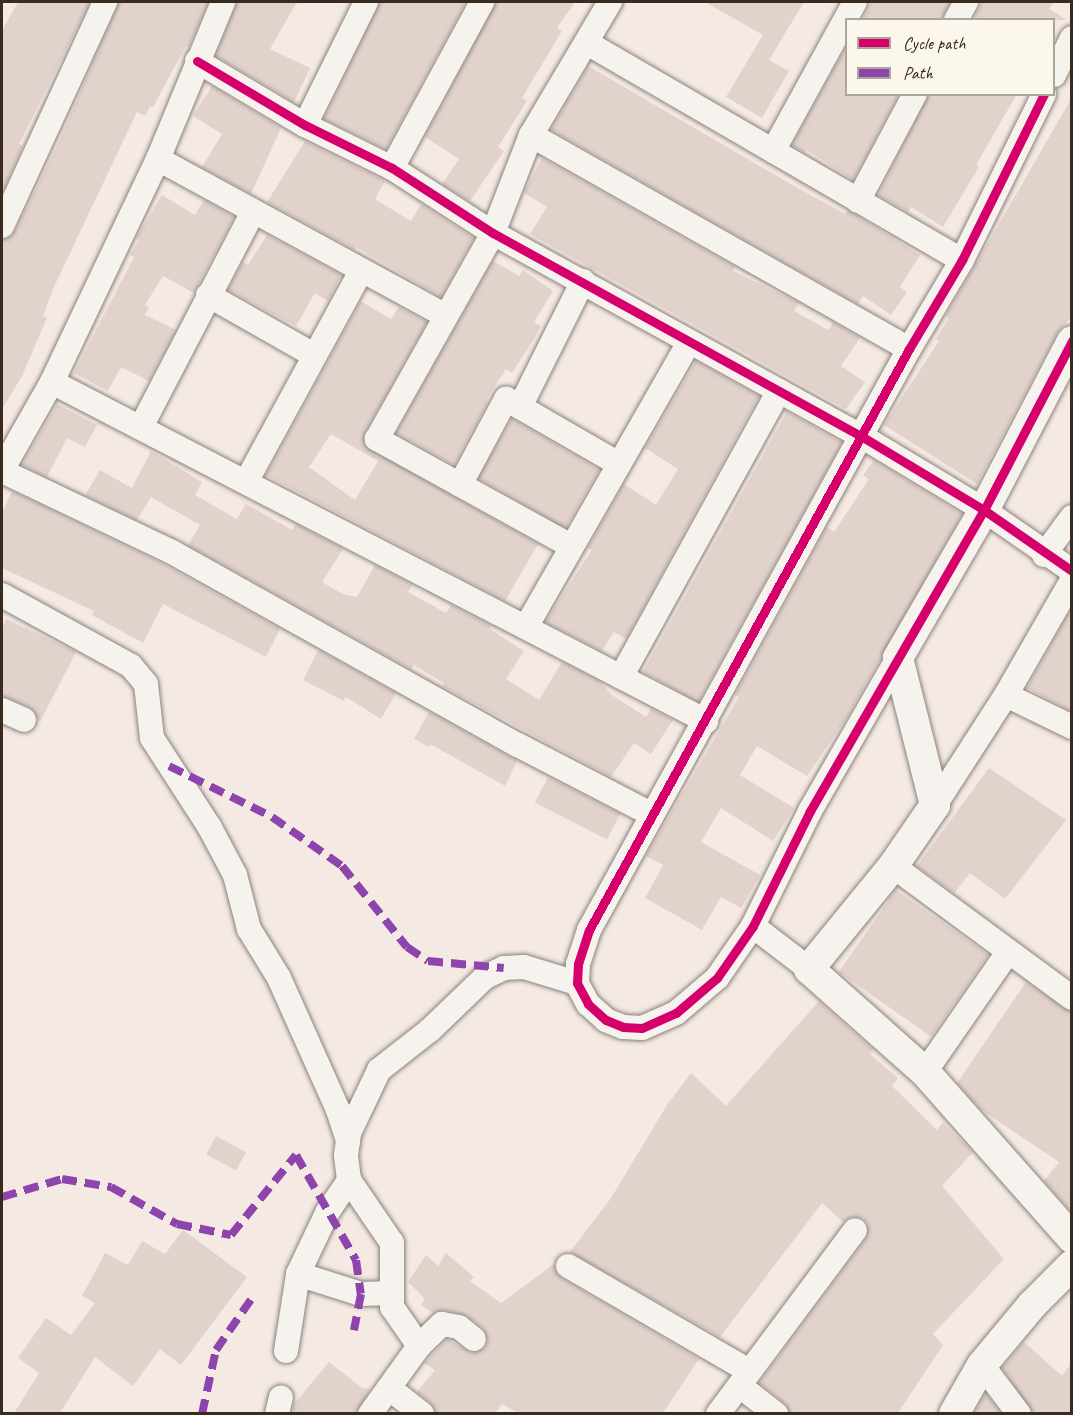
<!DOCTYPE html>
<html>
<head>
<meta charset="utf-8">
<style>
  body { margin:0 }
  #map { position:relative; width:1073px; height:1415px; overflow:hidden; background:#f5eae3; font-family:Caveat,sans-serif }
  div>[style] { position:absolute }
  [style*='--x'] { left:calc(var(--x)*1px); top:calc(var(--y)*1px); width:calc(var(--w)*1px); rotate:calc(var(--a)*1deg) }
  .building>* { inset:0; background:#e2d2cc; transform-origin:0 0 }
  .roads { filter:drop-shadow(0 0 2px #8a827c) drop-shadow(0 0 2px #8a827c) }
  .minor>* { height:24px; margin:-12px; padding:0 12px; transform-origin:12px; border-radius:12px; background:#f6f3ef }
  .tertiary>* { height:30px; margin:-15px; padding:0 15px; transform-origin:15px; border-radius:15px; background:#f6f3ef }
  .quiet>* { height:8px; margin-top:-4px; transform-origin:0; background:repeating-linear-gradient(90deg,#8e44ad 0 15px,transparent 0 23px) }
  .cycleway>* { height:9px; margin:-4.5px; padding:0 4.5px; transform-origin:4.5px; border-radius:4.5px; background:#d6006c }
  span { translate:-50% -50%; white-space:nowrap; text-align:center; line-height:1.15; -webkit-text-stroke:6px #fbf7ec; paint-order:stroke }
  .frame { position:absolute; inset:0; border:3px solid #3b2a1e; pointer-events:none }
  .legend { position:absolute; left:845px; top:18px; width:210px; height:78px; box-sizing:border-box; background:#fbf7ec; border:2px solid #aea59a; margin:0; padding:8px 10px; list-style:none; font-size:18px; color:#3b2a1e }
  .legend li { display:flex; align-items:center; gap:12px; height:30px }
  .legend b { width:30px; border:2px solid #aea59a }
</style>
</head>
<body>
<div id="map">
  <div class="building">
    <div style="clip-path:polygon(18px 2px,90px 2px,19px 144px,23px 146px,2px 193px,2px 31px)"></div>
    <div style="clip-path:polygon(119px 2px,208px 2px,189px 47px,186px 46px,153px 107px,150px 106px,145px 116px,137px 112px,53px 289px,43px 316px,47px 318px,22px 376px,2px 409px,2px 240px,15px 232px,59px 142px)"></div>
    <div style="clip-path:polygon(237px 2px,297px 2px,270px 49px,310px 68px,294px 102px,216px 56px)"></div>
    <div style="clip-path:polygon(380px 2px,466px 2px,386px 149px,324px 119px)"></div>
    <div style="clip-path:polygon(496px 2px,575px 2px,557px 28px,562px 31px,522px 98px,527px 101px,498px 147px,504px 151px,470px 201px,442px 184px,459px 159px,425px 137px)"></div>
    <div style="clip-path:polygon(705px 2px,804px 2px,769px 60px,789px 71px,762px 118px,726px 97px,763px 35px)"></div>
    <div style="clip-path:polygon(871px 2px,950px 2px,942px 20px,862px 20px)"></div>
    <div style="clip-path:polygon(982px 2px,1054px 2px,1049px 9px,1067px 20px,973px 20px)"></div>
    <div style="clip-path:polygon(846px 47px,846px 94px,899px 94px,853px 180px,807px 150px,805px 153px,792px 145px)"></div>
    <div style="clip-path:polygon(588px 66px,796px 187px,845px 214px,848px 210px,920px 255px,900px 287px,907px 292px,891px 315px,863px 296px,858px 304px,551px 130px)"></div>
    <div style="clip-path:polygon(212px 86px,281px 128px,251px 194px,202px 167px,222px 134px,193px 116px)"></div>
    <div style="clip-path:polygon(929px 94px,1017px 94px,976px 165px,979px 167px,943px 227px,911px 207px,908px 212px,878px 195px)"></div>
    <div style="clip-path:polygon(1071px 99px,1071px 317px,1057px 333px,977px 484px,884px 425px,939px 341px,936px 339px,949px 318px,946px 316px)"></div>
    <div style="clip-path:polygon(305px 141px,385px 181px,375px 199px,411px 221px,421px 204px,474px 238px,441px 297px,356px 247px,355px 250px,267px 202px)"></div>
    <div style="clip-path:polygon(542px 158px,735px 267px,733px 271px,799px 303px,794px 311px,828px 330px,833px 322px,860px 338px,841px 366px,865px 382px,846px 409px,530px 234px,547px 207px,524px 193px)"></div>
    <div style="clip-path:polygon(162px 195px,195px 215px,204px 200px,234px 217px,194px 293px,163px 276px,145px 305px,149px 307px,145px 315px,176px 330px,149px 381px,121px 367px,108px 391px,74px 373px,134px 257px,130px 255px,139px 240px,136px 238px)"></div>
    <div style="clip-path:polygon(267px 235px,341px 275px,328px 301px,315px 293px,296px 326px,228px 290px,243px 262px,248px 265px)"></div>
    <div style="clip-path:polygon(493px 261px,519px 276px,523px 270px,553px 291px,534px 322px,541px 326px,534px 339px,512px 373px,506px 369px,486px 400px,488px 402px,454px 465px,396px 433px)"></div>
    <div style="clip-path:polygon(evenodd,361px 301px,391px 319px,399px 307px,427px 322px,365px 432px,365px 446px,538px 544px,505px 601px,266px 475px,361px 301px,331px 434px,378px 461px,355px 500px,309px 467px,331px 434px)"></div>
    <div style="clip-path:polygon(696px 361px,759px 396px,626px 639px,614px 632px,602px 651px,545px 622px,592px 550px,588px 548px,624px 484px,656px 505px,678px 469px,645px 448px)"></div>
    <div style="clip-path:polygon(57px 404px,97px 425px,85px 447px,67px 438px,47px 477px,22px 465px)"></div>
    <div style="left:787px;top:412px;width:63px;height:297px;rotate:29deg"></div>
    <div style="left:512px;top:419px;width:101px;height:68px;rotate:30deg"></div>
    <div style="clip-path:polygon(151px 451px,202px 482px,195px 495px,237px 519px,246px 504px,292px 530px,296px 524px,343px 549px,322px 582px,343px 594px,357px 597px,375px 565px,412px 585px,408px 592px,446px 613px,451px 605px,491px 626px,490px 629px,524px 651px,506px 679px,539px 700px,562px 662px,599px 681px,612px 695px,646px 717px,651px 709px,673px 720px,651px 754px,634px 743px,611px 777px,442px 686px,444px 683px,414px 665px,411px 669px,188px 545px,200px 525px,151px 497px,137px 520px,85px 495px,100px 470px,132px 488px)"></div>
    <div style="clip-path:polygon(874px 460px,962px 514px,848px 716px,807px 776px,757px 746px,740px 775px,794px 808px,773px 841px,721px 808px,701px 842px,760px 875px,741px 908px,721px 897px,702px 930px,645px 898px,663px 865px,646px 856px,739px 697px,735px 695px,827px 527px,834px 532px,869px 479px,863px 475px)"></div>
    <div style="clip-path:polygon(12px 491px,165px 565px,280px 629px,266px 657px,163px 604px,143px 643px,92px 615px,94px 611px,2px 568px,2px 513px)"></div>
    <div style="clip-path:polygon(1071px 609px,1071px 711px,1027px 688px)"></div>
    <div style="clip-path:polygon(6px 619px,76px 652px,40px 722px,30px 707px,2px 696px,2px 629px)"></div>
    <div style="clip-path:polygon(318px 650px,396px 693px,381px 719px,346px 697px,344px 701px,303px 680px)"></div>
    <div style="clip-path:polygon(429px 712px,517px 761px,505px 786px,430px 744px,429px 747px,414px 739px)"></div>
    <div style="clip-path:polygon(989px 768px,1066px 820px,1005px 899px,970px 873px,954px 893px,917px 866px)"></div>
    <div style="left:548px;top:777px;width:81px;height:29px;rotate:27deg"></div>
    <div style="left:896px;top:890px;width:113px;height:100px;rotate:35deg"></div>
    <div style="clip-path:polygon(1026px 982px,1071px 1012px,1071px 1211px,1044px 1181px,1059px 1162px,980px 1109px,957px 1083px)"></div>
    <div style="clip-path:polygon(819px 1001px,873px 1050px,870px 1054px,898px 1078px,892px 1086px,937px 1130px,943px 1123px,973px 1152px,942px 1186px,1004px 1259px,933px 1334px,943px 1345px,898px 1413px,790px 1413px,785px 1403px,759px 1383px,866px 1239px,868px 1225px,863px 1218px,850px 1217px,843px 1222px,822px 1203px,720px 1337px,570px 1252px,611px 1198px,667px 1105px,691px 1073px,726px 1106px)"></div>
    <div style="left:216px;top:1136px;width:34px;height:21px;rotate:28deg"></div>
    <div style="clip-path:polygon(183px 1230px,247px 1277px,181px 1365px,160px 1349px,133px 1386px,95px 1357px,60px 1413px,14px 1413px,39px 1373px,18px 1358px,46px 1318px,71px 1335px,95px 1303px,82px 1296px,105px 1253px,128px 1265px,142px 1241px,165px 1254px)"></div>
    <div style="clip-path:polygon(446px 1253px,474px 1277px,470px 1281px,501px 1303px,554px 1264px,561px 1278px,699px 1359px,663px 1413px,518px 1413px,502px 1404px,495px 1413px,436px 1413px,431px 1403px,417px 1392px,435px 1370px,424px 1363px,447px 1339px,472px 1353px,485px 1348px,488px 1341px,483px 1328px,467px 1316px,444px 1310px,433px 1313px,421px 1305px,425px 1299px,408px 1282px,426px 1255px,438px 1266px)"></div>
    <div style="clip-path:polygon(1024px 1342px,1062px 1376px,1071px 1364px,1071px 1413px,1033px 1413px,1002px 1368px)"></div>
    <div style="clip-path:polygon(329px 1362px,362px 1388px,370px 1389px,356px 1413px,292px 1413px,294px 1404px)"></div>
    <div style="clip-path:polygon(986px 1393px,1001px 1413px,974px 1413px)"></div>
  </div>
  <div class="roads">
    <div class="minor">
      <div style="--x:956;--y:20;--w:21;--a:-61"></div>
      <div style="--x:587;--y:43;--w:433;--a:30.1"></div>
      <div style="--x:197;--y:61;--w:126;--a:30.7"></div>
      <div style="--x:305;--y:125;--w:97;--a:26.3"></div>
      <div style="--x:392;--y:168;--w:120;--a:32.8"></div>
      <div style="--x:493;--y:233;--w:420;--a:28.9"></div>
      <div style="--x:861;--y:436;--w:144;--a:31"></div>
      <div style="--x:984;--y:510;--w:107;--a:34.7"></div>
      <div style="--x:1054;--y:75;--w:41;--a:-64.1"></div>
      <div style="--x:305;--y:125;--w:137;--a:-63.6"></div>
      <div style="--x:531;--y:135;--w:434;--a:29.5"></div>
      <div style="--x:773;--y:151;--w:170;--a:-61.2"></div>
      <div style="--x:158;--y:159;--w:326;--a:28.6"></div>
      <div style="--x:392;--y:168;--w:189;--a:-61.5"></div>
      <div style="--x:858;--y:201;--w:121;--a:-62"></div>
      <div style="--x:2;--y:226;--w:247;--a:-65.3"></div>
      <div style="--x:208;--y:295;--w:120;--a:29.6"></div>
      <div style="--x:52;--y:382;--w:737;--a:27.4"></div>
      <div style="--x:520;--y:407;--w:141;--a:-63.4"></div>
      <div style="--x:141;--y:427;--w:240;--a:-62.5"></div>
      <div style="--x:2;--y:470;--w:101;--a:-60.4"></div>
      <div style="--x:52;--y:382;--w:247;--a:-64.6"></div>
      <div style="--x:158;--y:159;--w:170;--a:-67.5"></div>
      <div style="--x:2;--y:471;--w:188;--a:25.5"></div>
      <div style="--x:172;--y:552;--w:396;--a:29.2"></div>
      <div style="--x:518;--y:745;--w:150;--a:27.4"></div>
      <div style="--x:246;--y:482;--w:238;--a:-61.4"></div>
      <div style="--x:460;--y:485;--w:98;--a:-61.9"></div>
      <div style="--x:506;--y:399;--w:130;--a:29.9"></div>
      <div style="--x:571;--y:546;--w:222;--a:-151.1"></div>
      <div style="--x:377;--y:439;--w:236;--a:-60.6"></div>
      <div style="--x:493;--y:233;--w:105;--a:-68.8"></div>
      <div style="--x:531;--y:135;--w:155;--a:-59.3"></div>
      <div style="--x:1044;--y:555;--w:47;--a:-53.6"></div>
      <div style="--x:2;--y:595;--w:147;--a:28.8"></div>
      <div style="--x:131;--y:666;--w:23;--a:50"></div>
      <div style="--x:146;--y:684;--w:54;--a:83.7"></div>
      <div style="--x:152;--y:738;--w:105;--a:57.1"></div>
      <div style="--x:209;--y:826;--w:55;--a:62"></div>
      <div style="--x:235;--y:875;--w:56;--a:75.5"></div>
      <div style="--x:249;--y:929;--w:57;--a:58.5"></div>
      <div style="--x:279;--y:978;--w:145;--a:65.9"></div>
      <div style="--x:338;--y:1110;--w:33;--a:72"></div>
      <div style="--x:526;--y:627;--w:328;--a:-60.2"></div>
      <div style="--x:898;--y:658;--w:177;--a:119.9"></div>
      <div style="--x:810;--y:811;--w:128;--a:116.4"></div>
      <div style="--x:753;--y:926;--w:63;--a:124.7"></div>
      <div style="--x:717;--y:978;--w:54;--a:139.5"></div>
      <div style="--x:676;--y:1013;--w:37;--a:156"></div>
      <div style="--x:642;--y:1028;--w:19;--a:-177"></div>
      <div style="--x:623;--y:1027;--w:18;--a:-158"></div>
      <div style="--x:606;--y:1020;--w:24;--a:-138"></div>
      <div style="--x:588;--y:1004;--w:24;--a:-118"></div>
      <div style="--x:577;--y:983;--w:19;--a:-87"></div>
      <div style="--x:578;--y:964;--w:36;--a:-72"></div>
      <div style="--x:589;--y:930;--w:663;--a:-61.16"></div>
      <div style="--x:909;--y:349;--w:104;--a:-59.2"></div>
      <div style="--x:962;--y:260;--w:185;--a:-63.7"></div>
      <div style="--x:621;--y:677;--w:327;--a:-61.1"></div>
      <div style="--x:1006;--y:695;--w:73;--a:25.9"></div>
      <div style="--x:2;--y:710;--w:24;--a:24"></div>
      <div style="--x:935;--y:805;--w:131;--a:-57.2"></div>
      <div style="--x:1006;--y:695;--w:133;--a:-60.1"></div>
      <div style="--x:893;--y:866;--w:222;--a:36.4"></div>
      <div style="--x:753;--y:926;--w:71;--a:37.5"></div>
      <div style="--x:925;--y:1072;--w:146;--a:-55.3"></div>
      <div style="--x:568;--y:1266;--w:209;--a:30.1"></div>
      <div style="--x:298;--y:1274;--w:66;--a:17.6"></div>
      <div style="--x:361;--y:1294;--w:30;--a:-2"></div>
      <div style="--x:419;--y:1346;--w:47;--a:-124.7"></div>
      <div style="--x:392;--y:1307;--w:64;--a:-90"></div>
      <div style="--x:392;--y:1243;--w:76;--a:-124.3"></div>
      <div style="--x:349;--y:1180;--w:25;--a:-97"></div>
      <div style="--x:346;--y:1155;--w:22;--a:-82"></div>
      <div style="--x:349;--y:1133;--w:70;--a:-64.5"></div>
      <div style="--x:379;--y:1070;--w:65;--a:-38.1"></div>
      <div style="--x:430;--y:1030;--w:76;--a:-43.9"></div>
      <div style="--x:485;--y:977;--w:21;--a:-25"></div>
      <div style="--x:504;--y:968;--w:20;--a:-3"></div>
      <div style="--x:524;--y:967;--w:55;--a:16.8"></div>
      <div style="--x:286;--y:1351;--w:78;--a:-81.1"></div>
      <div style="--x:298;--y:1274;--w:68;--a:-64.6"></div>
      <div style="--x:327;--y:1213;--w:40;--a:-56"></div>
      <div style="--x:982;--y:1365;--w:61;--a:52.9"></div>
      <div style="--x:740;--y:1386;--w:46;--a:37.9"></div>
      <div style="--x:389;--y:1388;--w:42;--a:38.2"></div>
      <div style="--x:277;--y:1414;--w:17;--a:-77"></div>
      <div style="--x:370;--y:1414;--w:84;--a:-54.2"></div>
      <div style="--x:419;--y:1346;--w:32;--a:-44"></div>
      <div style="--x:442;--y:1324;--w:17;--a:10"></div>
      <div style="--x:459;--y:1327;--w:19;--a:39"></div>
      <div style="--x:718;--y:1414;--w:229;--a:-53.3"></div>
    </div>
    <div class="tertiary">
      <div style="--x:1072;--y:341;--w:191;--a:117.5"></div>
      <div style="--x:984;--y:510;--w:171;--a:120.2"></div>
      <div style="--x:898;--y:658;--w:152;--a:75.9"></div>
      <div style="--x:935;--y:805;--w:74;--a:124.5"></div>
      <div style="--x:893;--y:866;--w:133;--a:129.2"></div>
      <div style="--x:809;--y:969;--w:155;--a:41.6"></div>
      <div style="--x:925;--y:1072;--w:222;--a:48.5"></div>
      <div style="--x:954;--y:1414;--w:56;--a:-60.3"></div>
      <div style="--x:982;--y:1365;--w:78;--a:-50.2"></div>
      <div style="--x:1032;--y:1305;--w:57;--a:-45"></div>
    </div>
  </div>
  <div class="quiet">
    <div style="--x:169;--y:766;--w:115;--a:26.3"></div>
    <div style="--x:272;--y:817;--w:85;--a:35"></div>
    <div style="--x:342;--y:866;--w:104;--a:51.3"></div>
    <div style="--x:407;--y:947;--w:25;--a:34"></div>
    <div style="--x:428;--y:961;--w:76;--a:5.3"></div>
    <div style="--x:2;--y:1197;--w:63;--a:-16.7"></div>
    <div style="--x:62;--y:1179;--w:50;--a:9.3"></div>
    <div style="--x:111;--y:1187;--w:76;--a:29.3"></div>
    <div style="--x:177;--y:1224;--w:55;--a:11.5"></div>
    <div style="--x:231;--y:1235;--w:103;--a:-50.9"></div>
    <div style="--x:296;--y:1155;--w:121;--a:60.3"></div>
    <div style="--x:356;--y:1260;--w:34;--a:82"></div>
    <div style="--x:361;--y:1294;--w:37;--a:101"></div>
    <div style="--x:202;--y:1414;--w:66;--a:-77.7"></div>
    <div style="--x:216;--y:1350;--w:63;--a:-55.3"></div>
  </div>
  <div class="cycleway">
    <div style="--x:197;--y:61;--w:126;--a:30.7"></div>
    <div style="--x:305;--y:125;--w:97;--a:26.3"></div>
    <div style="--x:392;--y:168;--w:120;--a:32.8"></div>
    <div style="--x:493;--y:233;--w:420;--a:28.9"></div>
    <div style="--x:861;--y:436;--w:144;--a:31"></div>
    <div style="--x:984;--y:510;--w:107;--a:34.7"></div>
    <div style="--x:1044;--y:94;--w:185;--a:116.3"></div>
    <div style="--x:962;--y:260;--w:104;--a:120.8"></div>
    <div style="--x:909;--y:349;--w:663;--a:118.84"></div>
    <div style="--x:589;--y:930;--w:36;--a:108"></div>
    <div style="--x:578;--y:964;--w:19;--a:93"></div>
    <div style="--x:577;--y:983;--w:24;--a:62"></div>
    <div style="--x:588;--y:1004;--w:24;--a:42"></div>
    <div style="--x:606;--y:1020;--w:18;--a:22"></div>
    <div style="--x:623;--y:1027;--w:19;--a:3"></div>
    <div style="--x:642;--y:1028;--w:37;--a:-24"></div>
    <div style="--x:676;--y:1013;--w:54;--a:-40.5"></div>
    <div style="--x:717;--y:978;--w:63;--a:-55.3"></div>
    <div style="--x:753;--y:926;--w:128;--a:-63.6"></div>
    <div style="--x:810;--y:811;--w:348;--a:-60"></div>
    <div style="--x:984;--y:510;--w:191;--a:-62.5"></div>
  </div>
  <div class="frame"></div>
  <ul class="legend">
  <li><b style="height:8px;background:#d6006c"></b>Cycle path</li>
  <li><b style="height:8px;background:#8e44ad"></b>Path</li>
  </ul>
</div>
</body>
</html>
